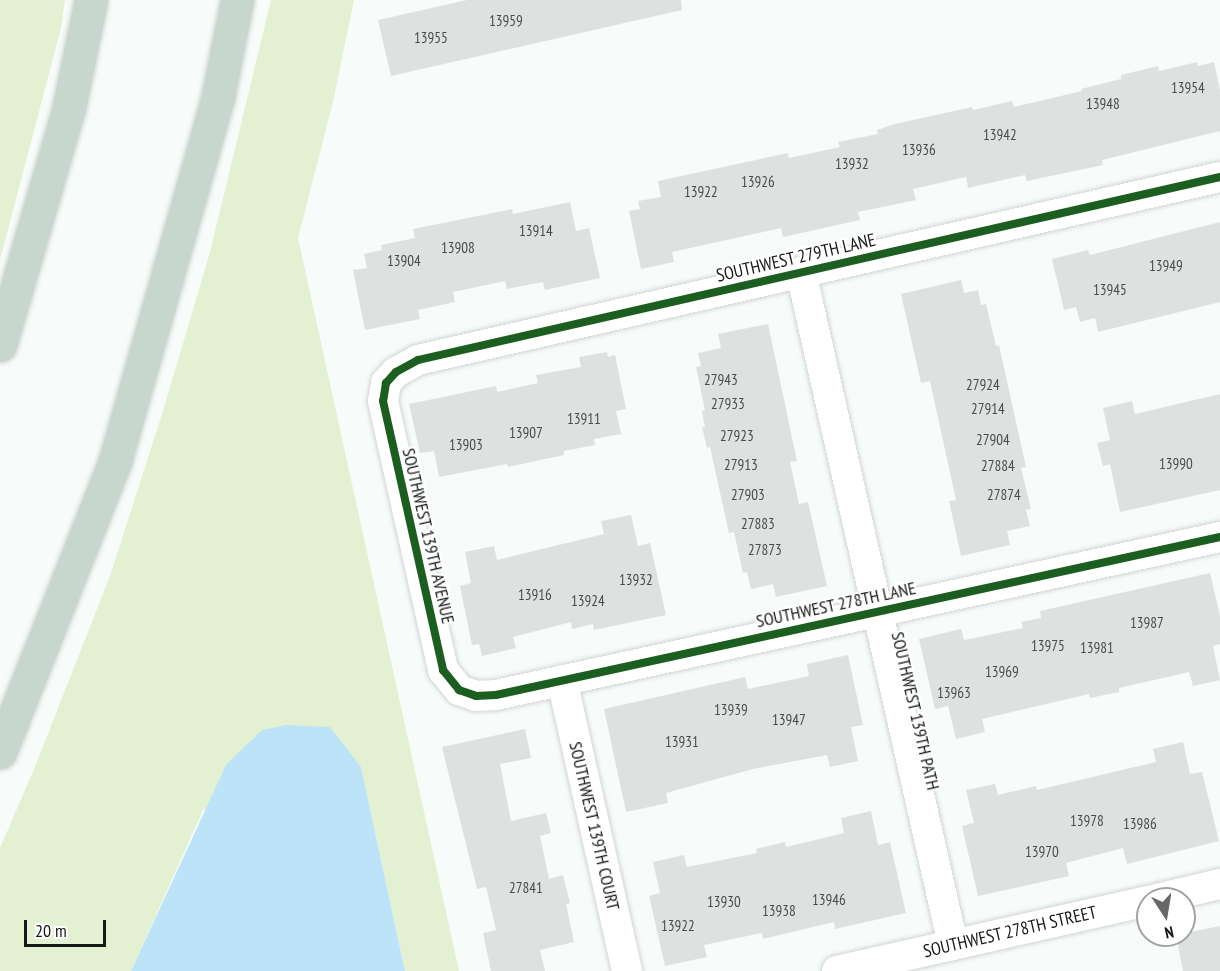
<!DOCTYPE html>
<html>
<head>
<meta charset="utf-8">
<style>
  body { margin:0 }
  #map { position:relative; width:1220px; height:971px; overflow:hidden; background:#f7fcfa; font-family:"PT Sans Narrow",sans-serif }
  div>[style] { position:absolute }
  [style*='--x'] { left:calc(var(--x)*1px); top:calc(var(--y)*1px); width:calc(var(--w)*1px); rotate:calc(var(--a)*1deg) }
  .green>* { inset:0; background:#e4f0d2 }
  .water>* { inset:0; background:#bde3f9 }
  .building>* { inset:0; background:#dde1e0 }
  .roads { filter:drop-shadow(0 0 2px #d1d5d4) drop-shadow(0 0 2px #d1d5d4) }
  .minor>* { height:30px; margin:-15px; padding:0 15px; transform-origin:15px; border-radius:15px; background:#fefffe }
  .motorway>* { height:33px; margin:-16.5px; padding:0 16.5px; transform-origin:16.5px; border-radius:16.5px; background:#c7d7ce }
  .cycleway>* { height:8px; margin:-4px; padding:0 4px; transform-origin:4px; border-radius:4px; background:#1b5e20 }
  span { translate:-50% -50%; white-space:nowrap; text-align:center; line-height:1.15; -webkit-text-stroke:4.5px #fff; paint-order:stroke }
  .number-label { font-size:15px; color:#494c4b }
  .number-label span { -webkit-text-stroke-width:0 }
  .street-label { font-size:18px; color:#161918 }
  .north { position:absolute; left:1136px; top:887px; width:60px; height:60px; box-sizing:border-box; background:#fff; border:2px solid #a2a3a3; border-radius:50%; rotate:168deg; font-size:16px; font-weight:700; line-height:24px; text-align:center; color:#161918 }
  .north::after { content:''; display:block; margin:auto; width:21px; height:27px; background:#656867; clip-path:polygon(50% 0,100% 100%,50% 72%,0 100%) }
  .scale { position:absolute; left:24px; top:920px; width:82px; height:27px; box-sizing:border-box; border:3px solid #161918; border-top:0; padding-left:8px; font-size:18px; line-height:21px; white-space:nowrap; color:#161918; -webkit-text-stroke:4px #fff; paint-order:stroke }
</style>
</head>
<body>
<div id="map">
  <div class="green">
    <div style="clip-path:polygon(0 0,65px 0,61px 28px,0 260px)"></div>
    <div style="clip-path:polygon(271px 0,354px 0,333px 102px,298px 238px,459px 971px,405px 971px,361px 767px,203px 810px,131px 971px,0 971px,0 848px,34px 769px,110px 576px,163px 411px,210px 252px)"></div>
  </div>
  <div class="water">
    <div style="clip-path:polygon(286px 725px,330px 727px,361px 767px,405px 971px,131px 971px,226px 765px,262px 730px)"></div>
  </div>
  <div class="building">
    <div style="clip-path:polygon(467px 0,681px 0,682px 10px,391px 76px,378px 20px)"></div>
    <div style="clip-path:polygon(1197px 62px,1198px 66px,1214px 62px,1220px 91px,1220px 131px,1102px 160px,1103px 165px,1027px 181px,1025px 175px,968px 188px,966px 177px,913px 189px,916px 200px,858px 212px,860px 220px,783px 237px,781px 228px,672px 252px,674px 262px,641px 269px,629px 211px,640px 209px,638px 201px,661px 197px,658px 181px,788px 153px,789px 158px,840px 147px,838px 142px,878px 134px,877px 130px,895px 124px,972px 107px,973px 110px,1012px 101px,1014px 107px,1082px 91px,1081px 89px,1121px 79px,1121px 75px,1158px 66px,1159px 71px)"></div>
    <div style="clip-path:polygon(570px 202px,576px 231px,589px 228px,600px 278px,545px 290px,543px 282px,507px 289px,505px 281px,453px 292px,455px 302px,418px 310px,420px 319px,365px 330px,353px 270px,367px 268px,364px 254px,382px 250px,381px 245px,415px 238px,413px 229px,512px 209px,513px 214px)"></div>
    <div style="clip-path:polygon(1220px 222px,1220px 302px,1098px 332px,1095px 318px,1080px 322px,1076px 307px,1064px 310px,1052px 259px,1088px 250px,1090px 255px)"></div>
    <div style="clip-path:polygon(961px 280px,964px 293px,978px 290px,981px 305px,986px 304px,996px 346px,999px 345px,1026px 467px,1021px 468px,1031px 509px,1026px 510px,1030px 526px,1007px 531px,1010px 545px,961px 556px,949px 501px,956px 500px,930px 381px,921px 383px,901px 294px)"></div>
    <div style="clip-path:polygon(768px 324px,797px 461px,790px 462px,799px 504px,808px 502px,827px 586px,776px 597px,773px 584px,751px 589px,747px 572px,743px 573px,734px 532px,729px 533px,710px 447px,707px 448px,702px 427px,705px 427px,702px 411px,705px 410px,696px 367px,701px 366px,698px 353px,721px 348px,718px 334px)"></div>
    <div style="clip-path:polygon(607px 352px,608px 357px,615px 355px,626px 409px,616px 411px,621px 434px,594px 439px,595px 445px,564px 451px,564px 455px,508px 467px,507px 464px,439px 477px,434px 451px,420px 453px,409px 404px,496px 386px,497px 392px,538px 383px,536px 375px,581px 367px,579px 357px)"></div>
    <div style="clip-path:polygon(1220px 394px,1220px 490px,1120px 512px,1110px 464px,1103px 466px,1097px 443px,1110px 440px,1103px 408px,1132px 401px,1135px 414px)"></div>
    <div style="clip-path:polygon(631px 515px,638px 546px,650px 543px,666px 615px,594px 630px,593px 624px,572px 629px,571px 622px,513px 637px,516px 648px,482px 656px,479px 644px,472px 645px,460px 586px,471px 583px,465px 552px,494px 546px,497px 560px,604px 534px,601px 521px)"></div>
    <div style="clip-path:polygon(1210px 573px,1220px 616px,1220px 644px,1213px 646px,1220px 680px,1193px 686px,1189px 672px,1119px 688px,1119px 692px,1090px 698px,1089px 694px,982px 719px,985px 732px,956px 739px,948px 706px,935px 709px,919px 639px,961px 629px,964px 640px,1023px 628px,1021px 622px,1041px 618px,1040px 611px)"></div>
    <div style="clip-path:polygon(848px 655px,863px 725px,851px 727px,858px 761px,830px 767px,827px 755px,753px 769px,666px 793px,668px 803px,626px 812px,604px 709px,745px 677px,748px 689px,809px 676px,807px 664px)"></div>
    <div style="clip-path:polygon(525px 729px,531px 758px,500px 764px,511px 821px,546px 813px,551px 833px,540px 836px,549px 879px,563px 875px,570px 903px,566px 904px,574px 942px,540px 950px,545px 971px,491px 971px,483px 933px,496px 930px,486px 887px,477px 889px,442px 747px)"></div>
    <div style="clip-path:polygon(1183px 742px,1190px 774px,1202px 772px,1219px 841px,1127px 864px,1123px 848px,1066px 863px,1069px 876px,978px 896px,962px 826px,974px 823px,966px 790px,995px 784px,998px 795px,1036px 786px,1037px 790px,1156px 762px,1153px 749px)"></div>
    <div style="clip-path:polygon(871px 811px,878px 845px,890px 842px,906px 913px,835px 929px,834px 922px,763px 939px,762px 933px,704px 945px,707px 957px,665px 966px,649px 896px,660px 893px,653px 862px,684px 855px,687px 867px,757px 853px,756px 849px,785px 842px,786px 847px,844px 833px,841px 818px)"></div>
    <div style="clip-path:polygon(1220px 926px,1220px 971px,1183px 971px,1176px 935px)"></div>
  </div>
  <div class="roads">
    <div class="minor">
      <div style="--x:1220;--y:177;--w:823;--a:167.15"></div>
      <div style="--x:418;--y:360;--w:25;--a:151"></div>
      <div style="--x:396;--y:372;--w:15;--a:132"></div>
      <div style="--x:386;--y:383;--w:18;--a:99"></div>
      <div style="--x:383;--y:401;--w:276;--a:77.4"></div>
      <div style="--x:443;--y:670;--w:26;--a:51"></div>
      <div style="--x:459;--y:690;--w:18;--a:19"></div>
      <div style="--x:476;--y:696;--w:20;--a:-3"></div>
      <div style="--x:496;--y:695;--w:741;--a:-12.31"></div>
      <div style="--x:801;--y:272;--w:690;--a:77.27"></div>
      <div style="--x:562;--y:680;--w:298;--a:77.4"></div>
      <div style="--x:1156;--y:899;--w:66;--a:-13.2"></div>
      <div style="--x:837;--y:971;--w:319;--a:-12.7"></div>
    </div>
    <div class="motorway">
      <div style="--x:0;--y:345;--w:248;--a:-73.8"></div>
      <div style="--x:69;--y:107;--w:109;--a:-78.4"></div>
      <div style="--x:0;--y:752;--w:313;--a:-68.4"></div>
      <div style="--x:115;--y:461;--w:379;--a:-74.2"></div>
      <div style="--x:218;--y:96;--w:98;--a:-78.8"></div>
    </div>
  </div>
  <div class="cycleway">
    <div style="--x:1220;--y:177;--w:823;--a:167.15"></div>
    <div style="--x:418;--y:360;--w:25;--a:151"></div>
    <div style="--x:396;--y:372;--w:15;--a:132"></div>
    <div style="--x:386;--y:383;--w:18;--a:99"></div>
    <div style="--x:383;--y:401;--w:276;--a:77.4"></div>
    <div style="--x:443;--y:670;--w:26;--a:51"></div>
    <div style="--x:459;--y:690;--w:18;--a:19"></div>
    <div style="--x:476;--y:696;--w:20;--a:-3"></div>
    <div style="--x:496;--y:695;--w:741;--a:-12.31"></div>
  </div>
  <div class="number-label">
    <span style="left:506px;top:21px">13959</span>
    <span style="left:431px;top:38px">13955</span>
    <span style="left:1188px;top:88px">13954</span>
    <span style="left:1103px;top:104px">13948</span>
    <span style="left:1000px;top:135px">13942</span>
    <span style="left:919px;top:150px">13936</span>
    <span style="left:852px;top:164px">13932</span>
    <span style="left:758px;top:182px">13926</span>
    <span style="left:701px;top:192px">13922</span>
    <span style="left:536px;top:231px">13914</span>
    <span style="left:458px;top:248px">13908</span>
    <span style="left:404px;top:261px">13904</span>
    <span style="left:1166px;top:266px">13949</span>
    <span style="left:1110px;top:290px">13945</span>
    <span style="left:721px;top:380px">27943</span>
    <span style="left:983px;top:385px">27924</span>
    <span style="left:728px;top:404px">27933</span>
    <span style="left:988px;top:409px">27914</span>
    <span style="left:584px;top:419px">13911</span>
    <span style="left:526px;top:433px">13907</span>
    <span style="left:737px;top:436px">27923</span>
    <span style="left:993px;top:440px">27904</span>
    <span style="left:466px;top:445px">13903</span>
    <span style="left:1176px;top:464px">13990</span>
    <span style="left:741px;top:465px">27913</span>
    <span style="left:998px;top:466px">27884</span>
    <span style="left:748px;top:495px">27903</span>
    <span style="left:1004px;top:495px">27874</span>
    <span style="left:758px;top:524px">27883</span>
    <span style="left:765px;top:550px">27873</span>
    <span style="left:636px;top:580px">13932</span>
    <span style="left:535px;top:595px">13916</span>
    <span style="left:588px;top:601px">13924</span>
    <span style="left:1147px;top:623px">13987</span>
    <span style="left:1048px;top:646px">13975</span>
    <span style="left:1097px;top:648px">13981</span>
    <span style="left:1002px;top:672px">13969</span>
    <span style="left:954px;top:693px">13963</span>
    <span style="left:731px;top:710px">13939</span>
    <span style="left:789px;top:720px">13947</span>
    <span style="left:682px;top:742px">13931</span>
    <span style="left:1087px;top:821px">13978</span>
    <span style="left:1140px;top:824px">13986</span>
    <span style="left:1042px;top:852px">13970</span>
    <span style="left:526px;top:888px">27841</span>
    <span style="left:829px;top:900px">13946</span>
    <span style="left:724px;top:902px">13930</span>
    <span style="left:779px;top:911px">13938</span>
    <span style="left:678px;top:926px">13922</span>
  </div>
  <div class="street-label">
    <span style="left:796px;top:258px;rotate:-13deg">SOUTHWEST 279TH LANE</span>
    <span style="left:428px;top:536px;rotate:77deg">SOUTHWEST 139TH AVENUE</span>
    <span style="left:836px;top:605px;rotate:-12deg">SOUTHWEST 278TH LANE</span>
    <span style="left:915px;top:711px;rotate:77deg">SOUTHWEST 139TH PATH</span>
    <span style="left:594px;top:826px;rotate:77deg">SOUTHWEST 139TH COURT</span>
    <span style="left:1010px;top:932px;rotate:-13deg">SOUTHWEST 278TH STREET</span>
  </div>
  <div class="north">N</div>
  <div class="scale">20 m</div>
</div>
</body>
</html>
